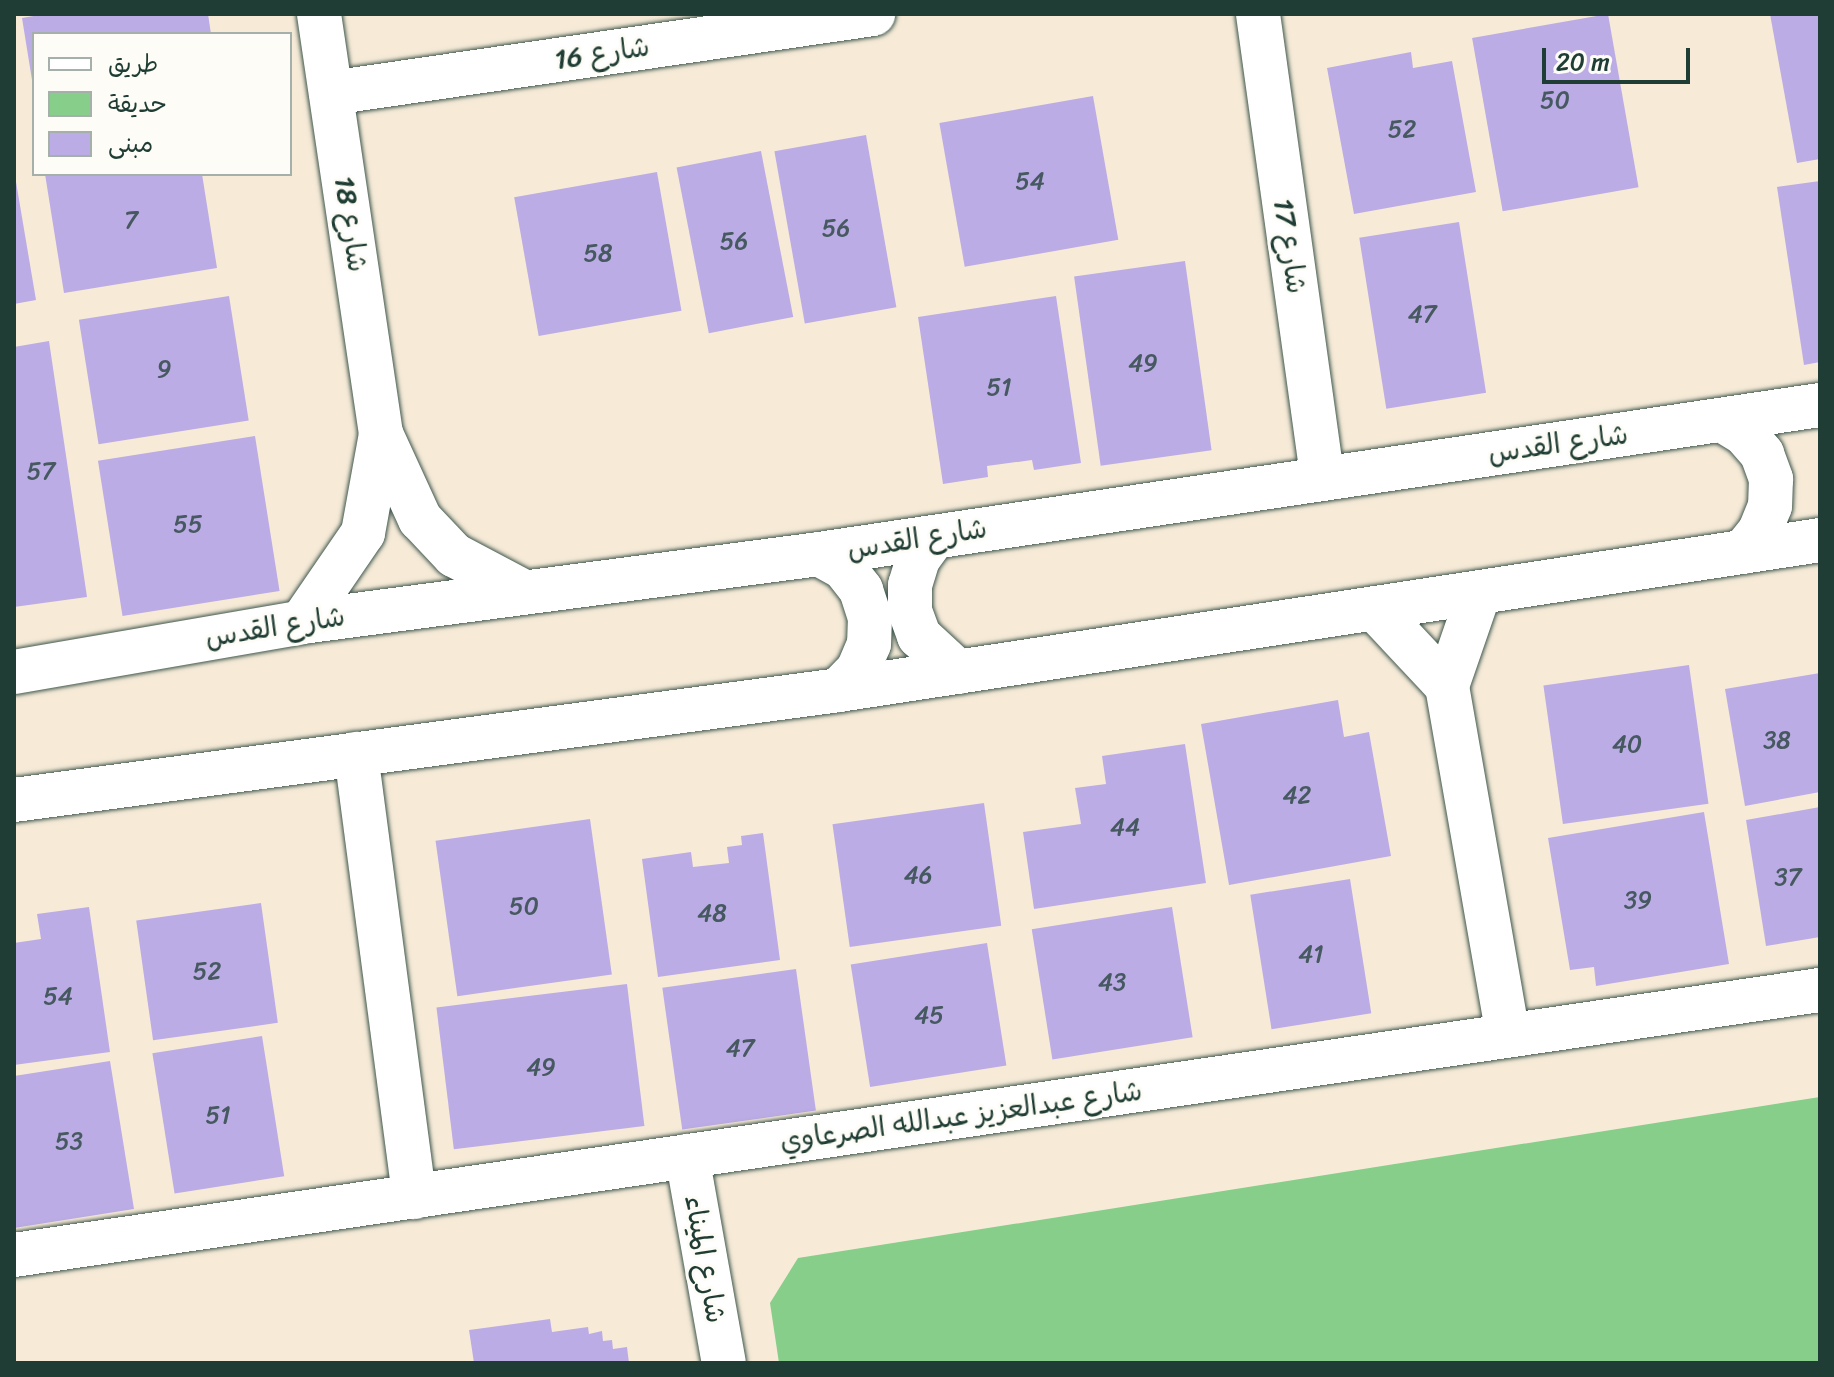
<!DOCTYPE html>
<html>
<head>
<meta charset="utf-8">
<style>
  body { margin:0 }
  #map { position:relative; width:1834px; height:1377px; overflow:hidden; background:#f7ebd8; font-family:Sriracha,"Playpen Sans Arabic",sans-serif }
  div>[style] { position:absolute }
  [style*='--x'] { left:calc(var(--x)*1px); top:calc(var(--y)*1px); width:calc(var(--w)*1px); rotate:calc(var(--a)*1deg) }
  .green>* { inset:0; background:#86ce8a }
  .building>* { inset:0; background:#bcace5; transform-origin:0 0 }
  .roads { filter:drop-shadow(0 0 2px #3f574d) drop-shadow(0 0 2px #3f574d) }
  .minor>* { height:44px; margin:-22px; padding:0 22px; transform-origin:22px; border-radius:22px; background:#fff }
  span { translate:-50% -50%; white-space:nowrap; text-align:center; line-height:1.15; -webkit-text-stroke:6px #fdfcf7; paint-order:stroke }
  .number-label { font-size:24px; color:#465960 }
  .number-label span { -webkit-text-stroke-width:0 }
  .street-label { font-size:28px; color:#1f3d34 }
  .frame { position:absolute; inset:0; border:16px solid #1f3d34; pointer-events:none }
  .legend { position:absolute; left:32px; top:32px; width:260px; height:144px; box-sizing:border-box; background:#fdfcf7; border:2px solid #a4b0a9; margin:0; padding:10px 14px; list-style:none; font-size:24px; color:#1f3d34 }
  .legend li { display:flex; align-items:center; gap:16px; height:40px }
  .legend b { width:40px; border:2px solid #a4b0a9 }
  .scale { position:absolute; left:1542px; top:48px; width:148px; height:36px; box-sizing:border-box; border:4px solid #1f3d34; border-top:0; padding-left:10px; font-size:24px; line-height:28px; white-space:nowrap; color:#1f3d34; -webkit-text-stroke:6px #fdfcf7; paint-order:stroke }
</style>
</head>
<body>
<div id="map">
  <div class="green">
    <div style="clip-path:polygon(1820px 1097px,1820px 1363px,779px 1363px,770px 1303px,798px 1258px)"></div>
  </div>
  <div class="building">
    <div style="clip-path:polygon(45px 14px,208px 14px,211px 34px,34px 34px,32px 80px,22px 18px)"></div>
    <div style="left:1608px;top:14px;width:176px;height:138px;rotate:80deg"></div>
    <div style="clip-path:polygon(1770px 14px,1820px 14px,1820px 159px,1797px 163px)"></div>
    <div style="clip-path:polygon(1411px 52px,1413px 68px,1452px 61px,1476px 192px,1354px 214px,1327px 68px)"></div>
    <div style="left:1093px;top:96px;width:146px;height:156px;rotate:80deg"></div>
    <div style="left:866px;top:135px;width:175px;height:93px;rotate:80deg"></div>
    <div style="left:761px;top:151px;width:169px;height:86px;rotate:79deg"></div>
    <div style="clip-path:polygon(14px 170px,36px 300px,14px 304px)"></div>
    <div style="left:657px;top:172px;width:141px;height:145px;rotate:80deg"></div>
    <div style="clip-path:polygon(45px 174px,202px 174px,217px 268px,64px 293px)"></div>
    <div style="clip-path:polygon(1820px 181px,1820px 362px,1804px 365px,1777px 187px)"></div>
    <div style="left:1459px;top:222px;width:173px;height:101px;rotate:81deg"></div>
    <div style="left:1185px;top:261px;width:191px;height:112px;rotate:82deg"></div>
    <div style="left:229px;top:296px;width:126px;height:152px;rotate:81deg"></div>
    <div style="clip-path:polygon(1056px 296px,1081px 463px,1034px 470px,1032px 460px,987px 466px,988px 477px,943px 484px,918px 317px)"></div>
    <div style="clip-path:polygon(49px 341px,87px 597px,14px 607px,14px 347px)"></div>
    <div style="left:255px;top:436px;width:157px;height:159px;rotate:81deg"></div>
    <div style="left:1689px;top:665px;width:140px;height:147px;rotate:82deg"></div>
    <div style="clip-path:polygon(1820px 673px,1820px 792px,1745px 806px,1725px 689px)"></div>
    <div style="clip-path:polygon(1338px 700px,1344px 737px,1369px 732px,1391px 856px,1229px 885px,1201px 724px)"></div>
    <div style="clip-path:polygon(1185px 744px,1206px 883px,1034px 909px,1023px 832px,1081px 824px,1075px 788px,1106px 784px,1102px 756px)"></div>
    <div style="left:984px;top:803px;width:124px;height:153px;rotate:82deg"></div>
    <div style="clip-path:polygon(1820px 807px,1820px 937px,1766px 946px,1746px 820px)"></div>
    <div style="clip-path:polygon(1704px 812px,1729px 964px,1596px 986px,1594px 967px,1570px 970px,1548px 838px)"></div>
    <div style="left:590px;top:819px;width:157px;height:156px;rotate:82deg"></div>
    <div style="clip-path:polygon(763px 833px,780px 960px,658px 977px,642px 859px,691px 852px,693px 867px,729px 863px,727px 847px,742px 845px,741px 836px)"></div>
    <div style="left:1350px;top:879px;width:136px;height:101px;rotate:81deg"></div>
    <div style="left:261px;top:903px;width:121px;height:126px;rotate:82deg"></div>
    <div style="clip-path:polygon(89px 907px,110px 1052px,14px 1065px,14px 943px,41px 939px,37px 914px)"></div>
    <div style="left:1172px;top:907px;width:132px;height:142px;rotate:81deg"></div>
    <div style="left:987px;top:943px;width:124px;height:138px;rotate:81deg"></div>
    <div style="left:796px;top:969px;width:143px;height:135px;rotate:82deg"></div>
    <div style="left:627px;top:984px;width:143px;height:192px;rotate:83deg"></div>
    <div style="left:262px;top:1036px;width:142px;height:111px;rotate:81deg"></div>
    <div style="clip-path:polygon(110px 1061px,134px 1209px,14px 1228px,14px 1076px)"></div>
    <div style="clip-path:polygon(550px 1319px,552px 1332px,588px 1327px,589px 1334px,602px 1331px,603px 1341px,612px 1340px,613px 1349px,627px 1347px,629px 1363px,474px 1363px,469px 1330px)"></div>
  </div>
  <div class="roads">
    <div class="minor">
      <div style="--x:319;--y:14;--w:425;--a:81.6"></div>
      <div style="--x:381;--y:434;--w:94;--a:65.4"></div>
      <div style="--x:420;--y:519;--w:50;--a:46.6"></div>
      <div style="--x:454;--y:555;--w:77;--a:27.9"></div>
      <div style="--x:1258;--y:14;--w:468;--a:82.1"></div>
      <div style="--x:331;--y:93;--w:548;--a:-8.29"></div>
      <div style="--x:1722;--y:420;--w:26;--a:31"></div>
      <div style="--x:1744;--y:433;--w:28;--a:49"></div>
      <div style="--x:1762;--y:454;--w:27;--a:70"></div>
      <div style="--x:1771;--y:479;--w:27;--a:92"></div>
      <div style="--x:1770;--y:506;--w:27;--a:112"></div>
      <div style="--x:1760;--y:531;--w:27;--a:129"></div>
      <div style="--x:934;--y:537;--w:27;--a:126"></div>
      <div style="--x:918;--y:559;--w:27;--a:107"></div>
      <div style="--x:910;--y:585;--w:26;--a:90"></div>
      <div style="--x:910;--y:611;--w:27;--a:70"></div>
      <div style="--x:919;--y:636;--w:53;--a:42.7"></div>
      <div style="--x:819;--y:554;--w:29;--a:29"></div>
      <div style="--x:844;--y:568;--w:28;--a:52"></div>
      <div style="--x:861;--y:590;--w:28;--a:72"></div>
      <div style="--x:870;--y:617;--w:27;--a:92"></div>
      <div style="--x:869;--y:644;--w:28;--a:113"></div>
      <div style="--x:858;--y:670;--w:28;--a:134"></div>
      <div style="--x:1479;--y:593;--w:98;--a:109"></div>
      <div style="--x:1447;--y:686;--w:354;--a:80.1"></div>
      <div style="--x:1375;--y:609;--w:105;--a:46.9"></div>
      <div style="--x:302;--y:622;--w:108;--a:-55.6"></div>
      <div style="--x:363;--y:533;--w:101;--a:-79.7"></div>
      <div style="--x:14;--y:672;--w:292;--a:-9.8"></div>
      <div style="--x:302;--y:622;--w:521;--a:-7.49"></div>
      <div style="--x:819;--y:554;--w:1012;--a:-8.47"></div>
      <div style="--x:356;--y:754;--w:447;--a:82.5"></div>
      <div style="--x:14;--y:800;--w:832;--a:-7.59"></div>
      <div style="--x:839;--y:690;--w:992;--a:-8.69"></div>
      <div style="--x:687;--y:1156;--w:210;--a:79.9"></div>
      <div style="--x:14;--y:1255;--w:1825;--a:-8.35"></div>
    </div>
  </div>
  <div class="number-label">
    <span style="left:1555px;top:101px">50</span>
    <span style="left:1402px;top:130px">52</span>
    <span style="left:1030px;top:182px">54</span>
    <span style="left:131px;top:221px">7</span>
    <span style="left:836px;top:229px">56</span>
    <span style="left:734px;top:242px">56</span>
    <span style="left:598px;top:254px">58</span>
    <span style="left:1422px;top:315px">47</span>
    <span style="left:1143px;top:364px">49</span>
    <span style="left:164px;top:370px">9</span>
    <span style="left:999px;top:388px">51</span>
    <span style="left:41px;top:472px">57</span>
    <span style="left:188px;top:525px">55</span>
    <span style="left:1777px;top:741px">38</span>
    <span style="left:1627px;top:745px">40</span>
    <span style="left:1297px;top:796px">42</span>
    <span style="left:1125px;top:828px">44</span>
    <span style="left:918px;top:876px">46</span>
    <span style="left:1788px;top:878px">37</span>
    <span style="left:1638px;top:901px">39</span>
    <span style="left:524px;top:907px">50</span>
    <span style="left:712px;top:914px">48</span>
    <span style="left:1311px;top:955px">41</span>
    <span style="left:207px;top:972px">52</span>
    <span style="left:1112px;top:983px">43</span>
    <span style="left:58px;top:997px">54</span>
    <span style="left:929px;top:1016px">45</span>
    <span style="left:740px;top:1049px">47</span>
    <span style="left:541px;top:1068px">49</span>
    <span style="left:218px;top:1116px">51</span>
    <span style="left:69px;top:1142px">53</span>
  </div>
  <div class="street-label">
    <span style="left:602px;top:53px;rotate:-8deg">شارع 16</span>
    <span style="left:351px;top:224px;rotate:82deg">شارع 18</span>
    <span style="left:1290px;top:246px;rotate:82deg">شارع 17</span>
    <span style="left:1558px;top:444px;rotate:-8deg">شارع القدس</span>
    <span style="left:917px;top:539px;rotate:-9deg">شارع القدس</span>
    <span style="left:275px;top:627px;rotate:-9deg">شارع القدس</span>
    <span style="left:961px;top:1116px;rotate:-8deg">شارع عبدالعزيز عبدالله الصرعاوي</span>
    <span style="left:705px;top:1259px;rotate:80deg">شارع الميناء</span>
  </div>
  <div class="frame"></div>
  <ul class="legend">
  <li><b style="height:10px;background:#fff"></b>طريق</li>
  <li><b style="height:22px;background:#86ce8a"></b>حديقة</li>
  <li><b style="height:22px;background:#bcace5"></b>مبنى</li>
  </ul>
  <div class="scale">20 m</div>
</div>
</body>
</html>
